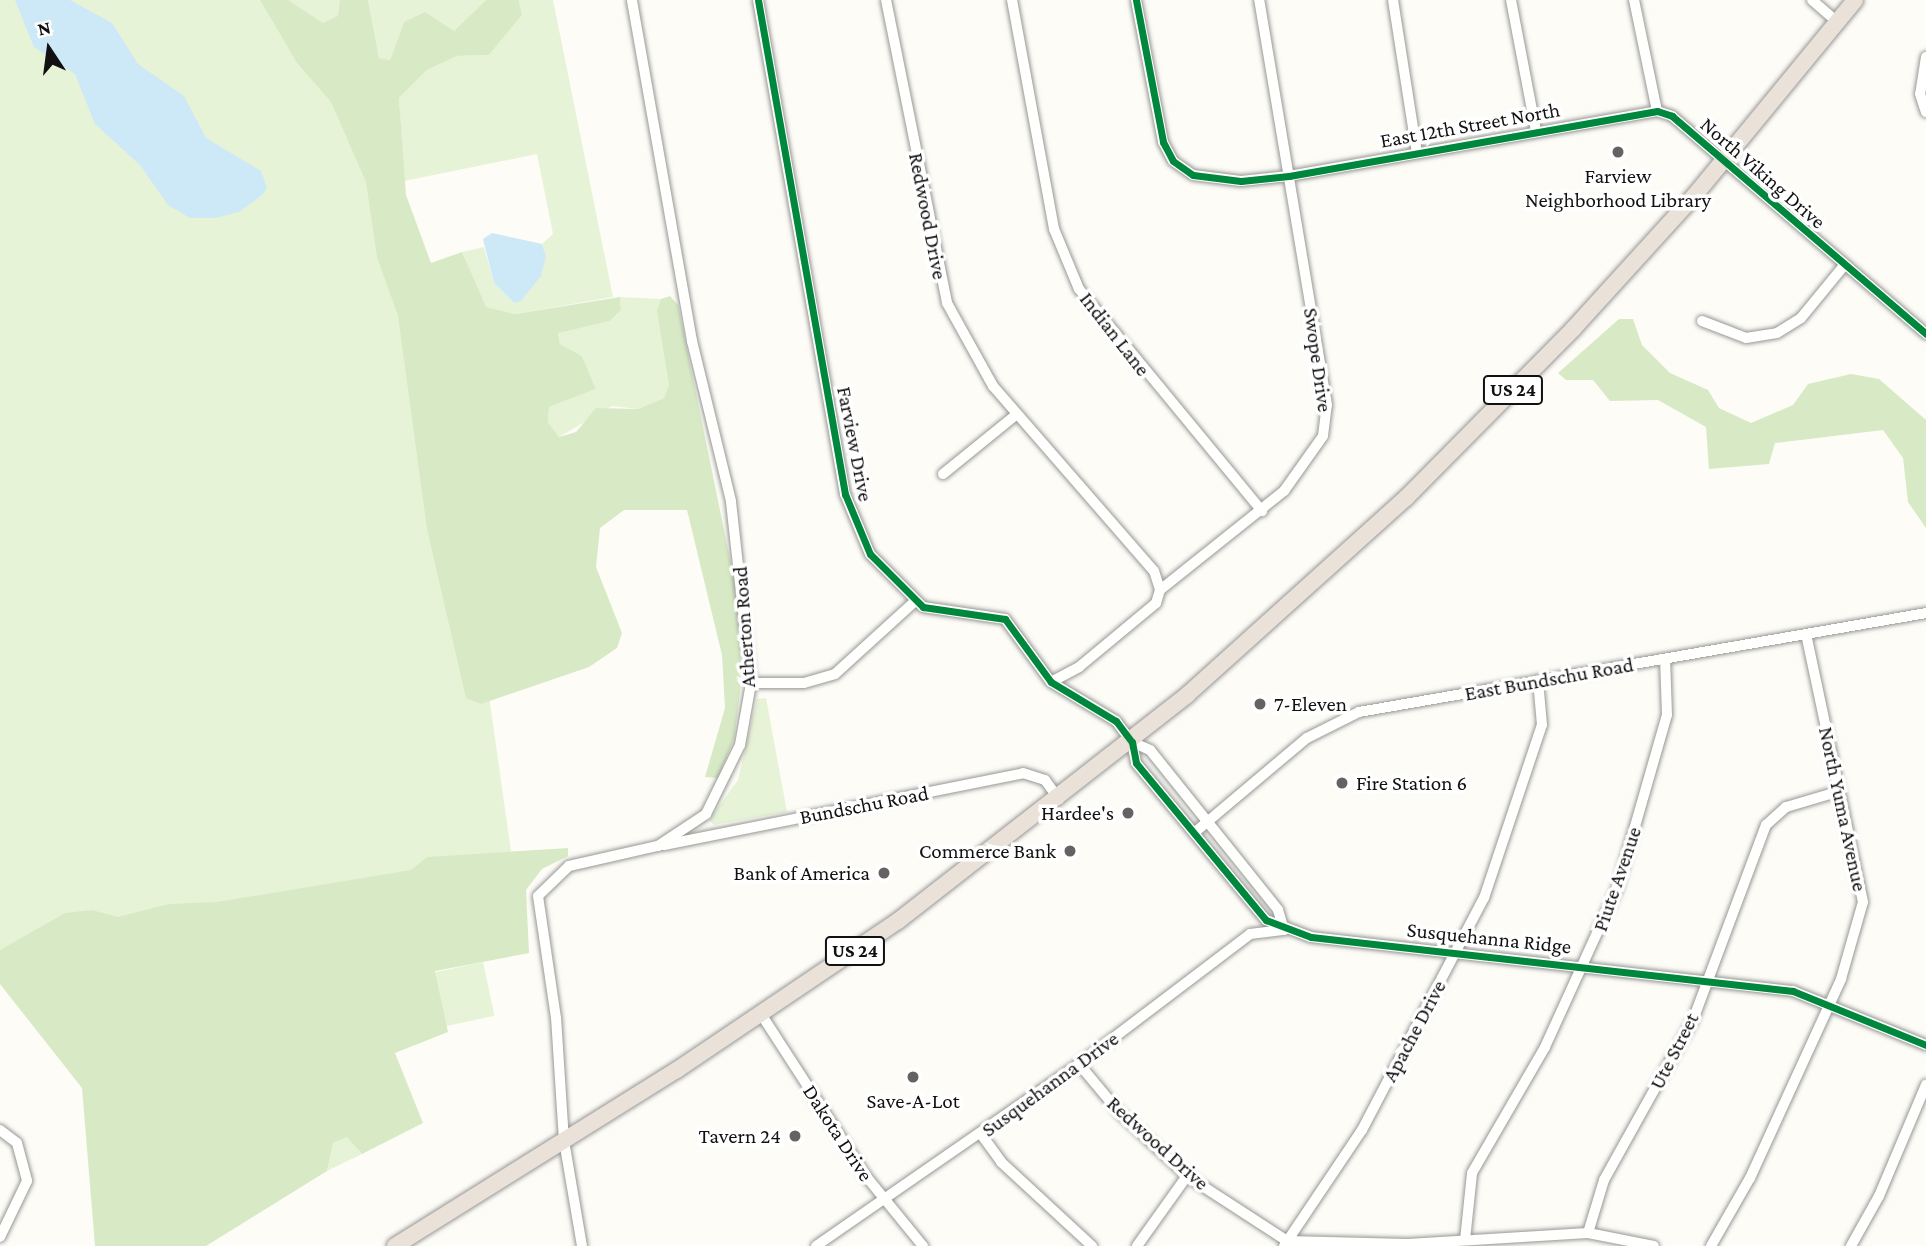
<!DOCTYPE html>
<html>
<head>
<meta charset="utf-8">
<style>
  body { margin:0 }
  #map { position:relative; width:1926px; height:1246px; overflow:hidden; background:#fdfcf7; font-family:"Crimson Pro",serif }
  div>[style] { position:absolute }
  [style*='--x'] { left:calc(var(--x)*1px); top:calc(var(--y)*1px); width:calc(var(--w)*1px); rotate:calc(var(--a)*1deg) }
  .green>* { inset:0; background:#e7f3d7; transform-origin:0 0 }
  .forest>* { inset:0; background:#d8eac5 }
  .water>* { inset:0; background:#cde8f7 }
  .roads { filter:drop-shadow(0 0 2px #979795) drop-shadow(0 0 2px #979795) }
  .minor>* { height:10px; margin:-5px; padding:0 5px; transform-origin:5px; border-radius:5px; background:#fffffe }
  .highway>* { height:16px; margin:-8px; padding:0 8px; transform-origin:8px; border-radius:8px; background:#eae1d8 }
  .cycleway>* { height:7px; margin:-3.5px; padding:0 3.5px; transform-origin:3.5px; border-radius:3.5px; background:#00873e }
  .dots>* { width:19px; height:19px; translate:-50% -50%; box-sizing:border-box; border:4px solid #fff; border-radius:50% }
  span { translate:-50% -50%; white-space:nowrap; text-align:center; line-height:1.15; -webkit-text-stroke:7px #fff; paint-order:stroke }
  .shield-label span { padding:2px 5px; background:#fff; border:2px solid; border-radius:5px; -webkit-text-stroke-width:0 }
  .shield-label { font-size:19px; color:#111; font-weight:700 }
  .street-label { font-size:21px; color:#111 }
  .poi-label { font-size:21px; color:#111 }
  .left { translate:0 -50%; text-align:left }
  .right { translate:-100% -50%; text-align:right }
  .north { position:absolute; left:14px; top:14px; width:70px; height:70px; -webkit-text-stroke:5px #fff; paint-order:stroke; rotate:347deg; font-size:19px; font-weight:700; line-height:28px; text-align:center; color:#111 }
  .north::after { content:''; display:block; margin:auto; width:24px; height:32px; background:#111; clip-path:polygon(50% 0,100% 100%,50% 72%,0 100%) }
</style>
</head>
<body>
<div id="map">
  <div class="green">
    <div style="clip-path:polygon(0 0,353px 0,450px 419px,512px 859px,0 956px)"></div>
    <div style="clip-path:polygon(368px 0,486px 0,454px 31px,404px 22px,390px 60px,379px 59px)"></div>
    <div style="clip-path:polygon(519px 0,553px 0,613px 297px,515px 314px,485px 307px,462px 252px,484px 247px,494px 283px,514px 303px,546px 256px,542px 244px,553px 234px,537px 154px,404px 181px,399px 98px,427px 70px,457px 56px,489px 55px,522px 15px)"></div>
    <div style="clip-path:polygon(620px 297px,661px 299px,669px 386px,664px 398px,638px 409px,612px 406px,559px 437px,548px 422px,549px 407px,596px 389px,582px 356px,560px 344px,558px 332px,610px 321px,621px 310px)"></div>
    <div style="clip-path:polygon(766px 698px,787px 812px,714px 825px,709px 820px,738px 780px,757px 699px)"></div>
    <div style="left:483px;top:962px;width:55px;height:49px;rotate:78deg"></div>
    <div style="clip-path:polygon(347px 1136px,362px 1154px,327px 1171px,333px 1143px)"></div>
  </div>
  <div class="forest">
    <div style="clip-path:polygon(260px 0,288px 0,323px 23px,338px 16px,340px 0,368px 0,379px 58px,390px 60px,404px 22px,425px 12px,454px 31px,486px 0,519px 0,522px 15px,489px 55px,457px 56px,427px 70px,399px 98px,406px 195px,431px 263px,462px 252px,486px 307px,515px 314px,620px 297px,621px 310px,610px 321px,558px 333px,560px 344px,582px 356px,596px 389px,549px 407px,548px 422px,559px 437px,576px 432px,596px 408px,638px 409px,664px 398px,669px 385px,657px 311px,661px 299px,670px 296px,678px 305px,739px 603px,741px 684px,734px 739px,718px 778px,705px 777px,725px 708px,722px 655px,687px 510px,624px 510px,600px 528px,596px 567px,622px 633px,617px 648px,589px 667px,481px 704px,466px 698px,427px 529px,398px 316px,377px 257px,366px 182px,331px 102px,297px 63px)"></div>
    <div style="clip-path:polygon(1619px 319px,1633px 319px,1642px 345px,1670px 373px,1708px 390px,1719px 408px,1751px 423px,1793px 405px,1808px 384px,1851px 374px,1879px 379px,1926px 420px,1926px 528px,1908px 502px,1903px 458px,1883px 430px,1775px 443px,1769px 464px,1709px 469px,1706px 427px,1658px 400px,1610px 401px,1593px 380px,1566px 380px,1558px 373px)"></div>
    <div style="clip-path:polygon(568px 848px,568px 856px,542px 869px,526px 890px,529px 953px,435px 971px,448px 1032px,395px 1053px,423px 1123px,362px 1154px,347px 1137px,333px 1143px,327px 1171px,206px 1246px,95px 1246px,82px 1088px,0 984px,0 950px,65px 913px,92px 910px,118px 917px,169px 904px,217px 902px,411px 870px,427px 857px)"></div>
  </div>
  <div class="water">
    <div style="clip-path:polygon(15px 0,70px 0,112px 23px,138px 64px,184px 96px,206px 138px,261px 171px,267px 188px,262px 195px,239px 212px,215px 218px,190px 218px,168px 205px,140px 165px,95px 124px,75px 74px,34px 47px)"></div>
    <div style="clip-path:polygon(492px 233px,542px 244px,546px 256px,541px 276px,521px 301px,514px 303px,494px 283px,483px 239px)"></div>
  </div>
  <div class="roads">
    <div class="minor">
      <div style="--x:758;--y:0;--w:502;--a:80.01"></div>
      <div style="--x:845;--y:494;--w:65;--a:67.4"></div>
      <div style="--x:870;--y:554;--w:75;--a:45"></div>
      <div style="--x:923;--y:607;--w:83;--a:8.3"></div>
      <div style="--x:1005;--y:619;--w:78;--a:53.9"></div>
      <div style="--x:1051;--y:682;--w:76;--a:31"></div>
      <div style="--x:1116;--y:721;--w:26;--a:53"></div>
      <div style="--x:1132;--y:742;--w:21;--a:79"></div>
      <div style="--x:1136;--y:763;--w:204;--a:50.4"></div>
      <div style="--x:1266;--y:920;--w:48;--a:20.7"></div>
      <div style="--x:1311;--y:937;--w:485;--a:6.4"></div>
      <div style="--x:1793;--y:991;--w:144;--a:22.1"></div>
      <div style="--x:886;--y:0;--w:309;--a:78.6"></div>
      <div style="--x:947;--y:303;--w:95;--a:61"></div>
      <div style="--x:993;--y:386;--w:245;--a:49"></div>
      <div style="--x:1154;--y:571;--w:20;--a:72"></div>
      <div style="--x:1012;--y:0;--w:233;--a:79.6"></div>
      <div style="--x:1054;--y:229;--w:65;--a:67.4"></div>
      <div style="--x:1079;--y:289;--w:288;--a:50.5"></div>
      <div style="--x:1136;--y:0;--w:145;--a:79.2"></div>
      <div style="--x:1163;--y:142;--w:21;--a:62"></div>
      <div style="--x:1173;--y:161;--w:24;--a:35"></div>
      <div style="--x:1193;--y:175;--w:48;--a:7.1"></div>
      <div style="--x:1241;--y:181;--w:48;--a:-5.9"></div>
      <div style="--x:1289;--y:176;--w:374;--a:-10"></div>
      <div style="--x:1657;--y:111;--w:16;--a:18"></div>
      <div style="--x:1672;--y:116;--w:335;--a:40.6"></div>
      <div style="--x:1393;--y:0;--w:155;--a:81.1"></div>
      <div style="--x:1511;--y:0;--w:133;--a:79.2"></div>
      <div style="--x:1634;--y:0;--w:113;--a:78.3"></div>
      <div style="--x:1812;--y:0;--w:33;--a:41"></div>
      <div style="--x:1926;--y:57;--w:37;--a:99"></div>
      <div style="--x:1920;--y:94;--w:19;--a:72"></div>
      <div style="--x:1702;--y:321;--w:47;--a:21.1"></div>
      <div style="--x:1746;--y:338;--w:31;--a:-9"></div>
      <div style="--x:1777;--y:333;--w:28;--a:-32"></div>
      <div style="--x:1801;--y:318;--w:65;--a:-50.6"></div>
      <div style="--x:943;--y:474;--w:95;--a:-39"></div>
      <div style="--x:1051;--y:682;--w:32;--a:-28"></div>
      <div style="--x:1079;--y:667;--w:100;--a:-39.7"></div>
      <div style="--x:1156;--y:603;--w:14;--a:-73"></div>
      <div style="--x:1160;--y:590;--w:159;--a:-38.6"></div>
      <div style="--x:1284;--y:491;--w:67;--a:-54.7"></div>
      <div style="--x:1323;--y:436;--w:31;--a:-83"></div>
      <div style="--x:1327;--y:405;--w:411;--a:-99.5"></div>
      <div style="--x:751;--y:683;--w:53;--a:0"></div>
      <div style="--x:804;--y:683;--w:32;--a:-16"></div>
      <div style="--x:835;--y:674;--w:107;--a:-42.3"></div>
      <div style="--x:1132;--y:742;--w:20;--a:24"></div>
      <div style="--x:1150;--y:750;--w:205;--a:51.3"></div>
      <div style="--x:1278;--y:910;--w:21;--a:73"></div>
      <div style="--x:1194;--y:833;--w:148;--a:-40.1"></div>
      <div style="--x:1307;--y:738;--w:58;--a:-26.6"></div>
      <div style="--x:1359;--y:712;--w:576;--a:-9.9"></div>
      <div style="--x:664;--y:845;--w:366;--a:-11.3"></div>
      <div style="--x:1023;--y:773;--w:23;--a:18"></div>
      <div style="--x:1045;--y:780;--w:24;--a:54"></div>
      <div style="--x:761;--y:1014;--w:192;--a:57.1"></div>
      <div style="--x:865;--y:1175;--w:92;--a:50.8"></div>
      <div style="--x:1079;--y:1064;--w:64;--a:50.1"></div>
      <div style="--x:1120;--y:1113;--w:92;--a:43.2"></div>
      <div style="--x:1187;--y:1176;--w:119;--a:33"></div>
      <div style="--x:1287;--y:1241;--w:121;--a:1.4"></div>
      <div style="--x:1408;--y:1244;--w:180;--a:-3.5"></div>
      <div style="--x:1588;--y:1233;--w:67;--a:11.1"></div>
      <div style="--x:0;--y:1130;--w:21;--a:37"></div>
      <div style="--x:17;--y:1143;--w:39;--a:75"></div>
      <div style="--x:27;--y:1181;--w:62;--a:115.7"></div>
      <div style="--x:981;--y:1134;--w:34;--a:54"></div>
      <div style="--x:1001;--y:1162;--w:124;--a:42.7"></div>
      <div style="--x:1588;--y:1233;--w:55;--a:-73.2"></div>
      <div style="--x:1604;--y:1180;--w:183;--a:-60.9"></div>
      <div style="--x:1693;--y:1020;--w:208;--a:-69.5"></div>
      <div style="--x:1766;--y:825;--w:27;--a:-42"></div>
      <div style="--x:1786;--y:807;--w:56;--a:-16.5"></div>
      <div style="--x:1465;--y:1240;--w:67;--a:-84"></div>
      <div style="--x:1472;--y:1173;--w:146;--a:-59.9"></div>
      <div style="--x:1545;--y:1047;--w:174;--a:-65.5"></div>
      <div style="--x:1617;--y:889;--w:181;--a:-74"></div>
      <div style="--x:1667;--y:715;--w:56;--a:-92"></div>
      <div style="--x:582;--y:1246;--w:107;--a:-99.7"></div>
      <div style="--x:564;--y:1141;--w:123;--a:-93.7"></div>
      <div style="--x:556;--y:1018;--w:123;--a:-98.4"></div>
      <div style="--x:538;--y:896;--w:43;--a:-44.1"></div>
      <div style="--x:569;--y:866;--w:91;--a:-12.7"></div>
      <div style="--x:658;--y:846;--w:58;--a:-33.7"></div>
      <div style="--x:706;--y:814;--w:77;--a:-63.8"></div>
      <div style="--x:740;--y:745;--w:63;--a:-79.9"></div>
      <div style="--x:751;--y:683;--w:183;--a:-96.3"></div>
      <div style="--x:731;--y:501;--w:165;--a:-103.7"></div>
      <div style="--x:692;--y:341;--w:346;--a:-100"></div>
      <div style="--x:816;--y:1246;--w:320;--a:-34.7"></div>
      <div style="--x:1079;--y:1064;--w:215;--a:-37.2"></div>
      <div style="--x:1250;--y:934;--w:33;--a:-7"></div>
      <div style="--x:1137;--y:1246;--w:86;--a:-54.5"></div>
      <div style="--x:1284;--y:1246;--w:140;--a:-56.1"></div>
      <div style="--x:1362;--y:1130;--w:262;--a:-62.3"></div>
      <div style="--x:1484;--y:898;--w:182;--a:-71.5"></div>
      <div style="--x:1542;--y:725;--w:45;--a:-95.1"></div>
      <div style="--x:1711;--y:1246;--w:78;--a:-60.2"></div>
      <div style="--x:1750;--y:1178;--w:219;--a:-65.4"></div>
      <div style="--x:1841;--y:979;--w:80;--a:-74.1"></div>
      <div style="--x:1863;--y:902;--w:274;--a:-102"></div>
      <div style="--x:1851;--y:1246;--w:57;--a:-60.8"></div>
      <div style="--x:1879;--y:1196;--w:121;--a:-67.1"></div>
    </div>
    <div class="highway">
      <div style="--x:395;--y:1246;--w:332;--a:-32"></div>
      <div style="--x:677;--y:1070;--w:267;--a:-34"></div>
      <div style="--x:898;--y:921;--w:367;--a:-38"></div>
      <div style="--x:1187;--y:695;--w:295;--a:-42"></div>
      <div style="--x:1406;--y:498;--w:239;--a:-45.3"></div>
      <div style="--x:1574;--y:328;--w:180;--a:-47.7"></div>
      <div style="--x:1695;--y:195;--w:252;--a:-50.6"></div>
    </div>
  </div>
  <div class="cycleway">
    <div style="--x:758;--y:0;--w:502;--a:80.01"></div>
    <div style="--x:845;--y:494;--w:65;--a:67.4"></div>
    <div style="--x:870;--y:554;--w:75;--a:45"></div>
    <div style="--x:923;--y:607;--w:83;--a:8.3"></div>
    <div style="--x:1005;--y:619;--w:78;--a:53.9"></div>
    <div style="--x:1051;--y:682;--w:76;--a:31"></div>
    <div style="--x:1116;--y:721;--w:26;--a:53"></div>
    <div style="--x:1132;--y:742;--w:21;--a:79"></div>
    <div style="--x:1136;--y:763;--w:204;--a:50.4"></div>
    <div style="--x:1266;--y:920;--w:48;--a:20.7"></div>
    <div style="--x:1311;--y:937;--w:485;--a:6.4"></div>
    <div style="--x:1793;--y:991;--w:144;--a:22.1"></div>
    <div style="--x:1136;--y:0;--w:145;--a:79.2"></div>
    <div style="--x:1163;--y:142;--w:21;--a:62"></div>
    <div style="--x:1173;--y:161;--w:24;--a:35"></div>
    <div style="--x:1193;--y:175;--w:48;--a:7.1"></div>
    <div style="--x:1241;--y:181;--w:48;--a:-5.9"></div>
    <div style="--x:1289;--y:176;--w:374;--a:-10"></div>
    <div style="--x:1657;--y:111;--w:16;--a:18"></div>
    <div style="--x:1672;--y:116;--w:335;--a:40.6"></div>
  </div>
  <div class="dots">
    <div style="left:1618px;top:152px;background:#646362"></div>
    <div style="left:1260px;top:704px;background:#646362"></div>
    <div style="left:1342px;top:783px;background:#646362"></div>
    <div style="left:1128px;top:813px;background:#646362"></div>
    <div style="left:1070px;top:851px;background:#646362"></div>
    <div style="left:884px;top:873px;background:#646362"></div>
    <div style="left:913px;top:1077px;background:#646362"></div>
    <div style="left:795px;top:1136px;background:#646362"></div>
  </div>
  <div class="shield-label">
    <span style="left:1513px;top:390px">US 24</span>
    <span style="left:855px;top:951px">US 24</span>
  </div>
  <div class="street-label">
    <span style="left:1470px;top:125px;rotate:-10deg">East 12th Street North</span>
    <span style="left:1763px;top:173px;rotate:41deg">North Viking Drive</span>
    <span style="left:928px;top:216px;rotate:79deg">Redwood Drive</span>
    <span style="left:1115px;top:334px;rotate:52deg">Indian Lane</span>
    <span style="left:1318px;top:360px;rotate:82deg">Swope Drive</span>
    <span style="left:855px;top:444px;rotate:79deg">Farview Drive</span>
    <span style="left:744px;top:627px;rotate:-94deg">Atherton Road</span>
    <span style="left:1549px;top:679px;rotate:-10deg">East Bundschu Road</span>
    <span style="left:864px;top:805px;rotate:-11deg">Bundschu Road</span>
    <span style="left:1843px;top:809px;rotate:78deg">North Yuma Avenue</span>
    <span style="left:1617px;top:879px;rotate:-71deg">Piute Avenue</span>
    <span style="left:1489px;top:938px;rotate:6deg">Susquehanna Ridge</span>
    <span style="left:1414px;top:1031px;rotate:-62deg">Apache Drive</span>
    <span style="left:1674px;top:1051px;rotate:-63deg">Ute Street</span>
    <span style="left:1050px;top:1084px;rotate:-36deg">Susquehanna Drive</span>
    <span style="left:838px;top:1133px;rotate:57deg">Dakota Drive</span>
    <span style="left:1158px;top:1143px;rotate:42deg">Redwood Drive</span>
  </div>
  <div class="poi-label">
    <span style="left:1618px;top:188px">Farview<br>Neighborhood Library</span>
    <span class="left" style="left:1274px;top:704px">7-Eleven</span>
    <span class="left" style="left:1356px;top:783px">Fire Station 6</span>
    <span class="right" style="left:1114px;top:813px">Hardee's</span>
    <span class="right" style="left:1056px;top:851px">Commerce Bank</span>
    <span class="right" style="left:870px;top:873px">Bank of America</span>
    <span style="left:913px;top:1101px">Save-A-Lot</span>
    <span class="right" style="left:781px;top:1136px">Tavern 24</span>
  </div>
  <div class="north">N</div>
</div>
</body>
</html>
